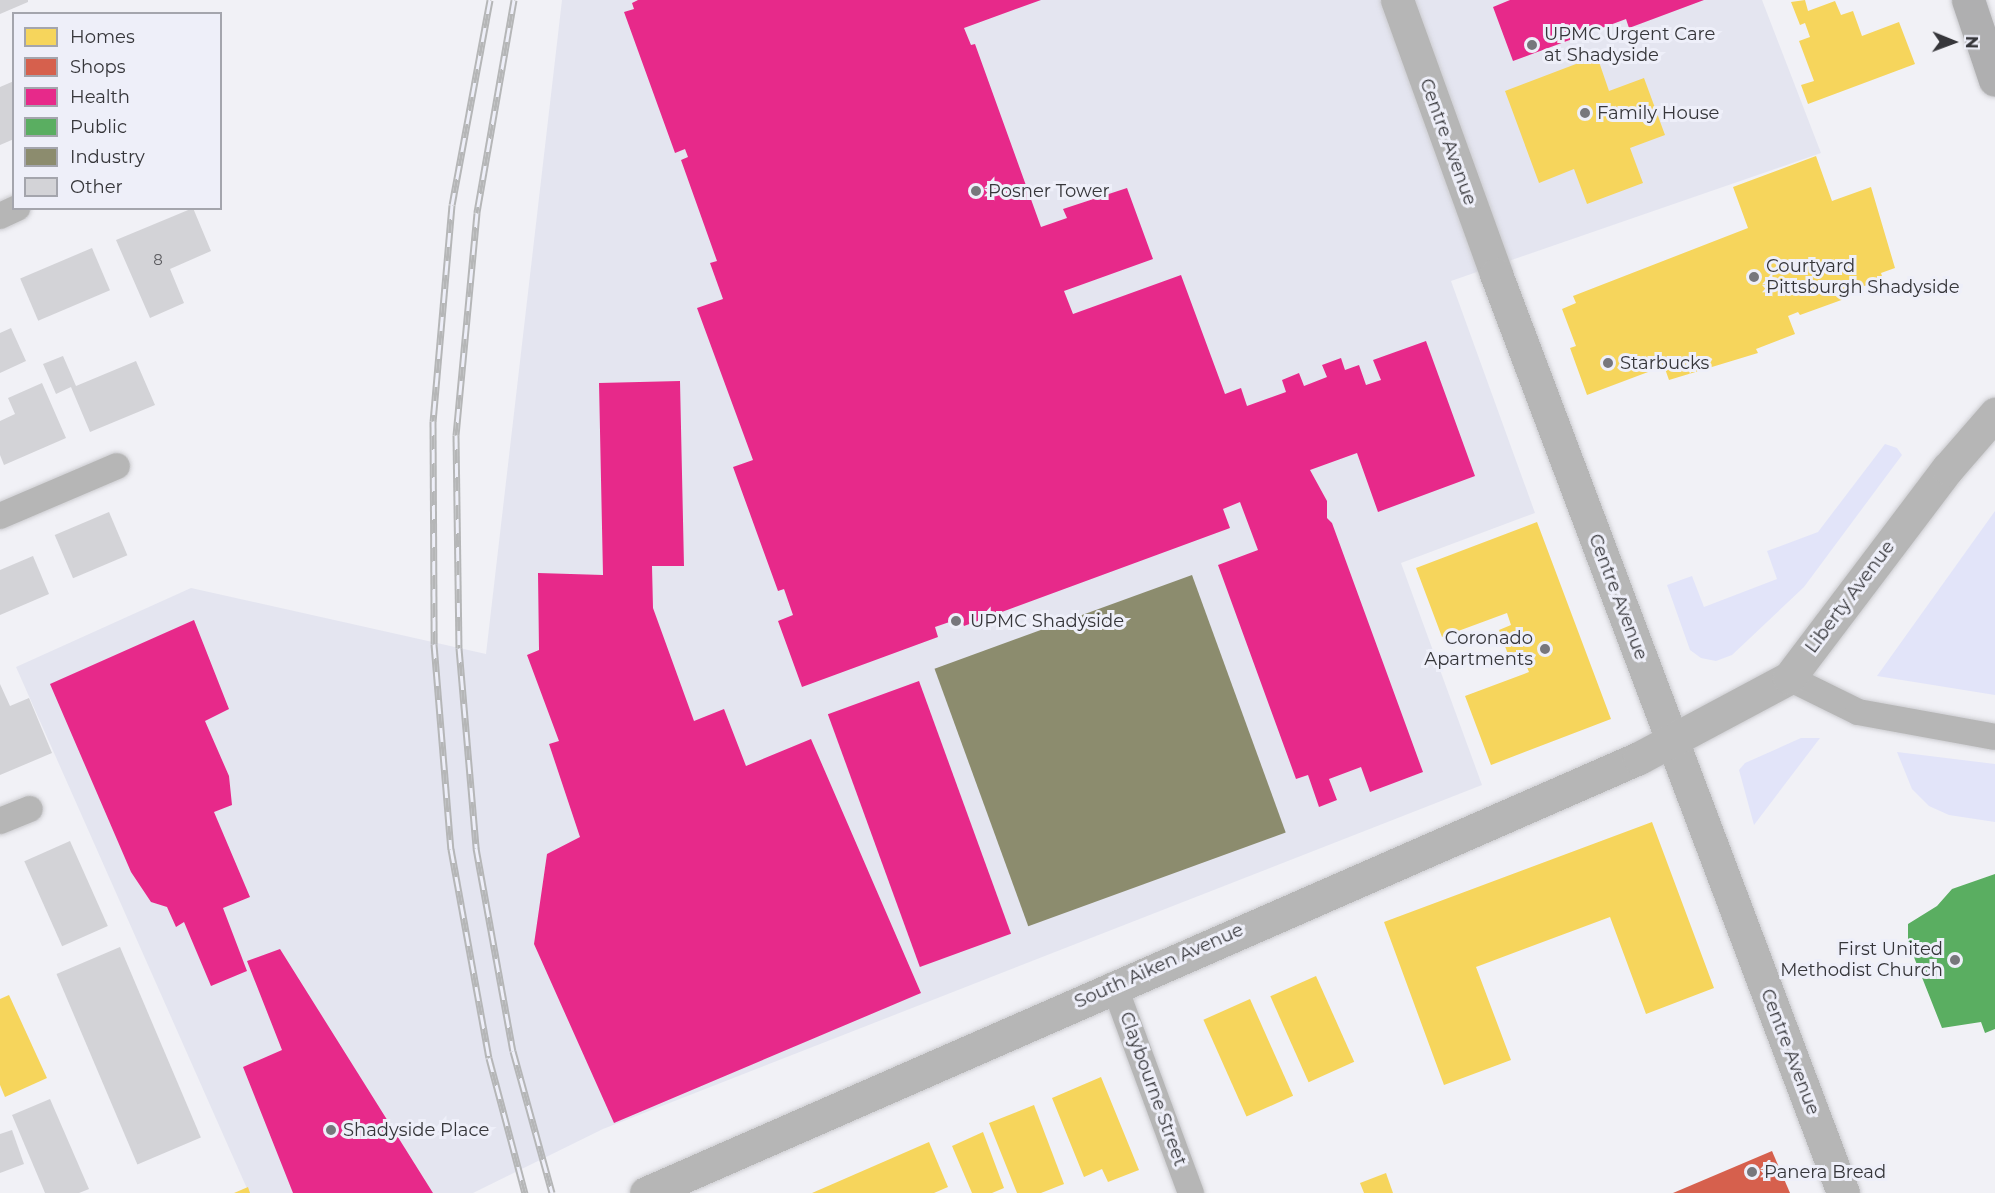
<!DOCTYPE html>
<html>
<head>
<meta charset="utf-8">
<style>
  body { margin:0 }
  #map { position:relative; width:1995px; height:1193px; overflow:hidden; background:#f1f1f6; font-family:Montserrat,sans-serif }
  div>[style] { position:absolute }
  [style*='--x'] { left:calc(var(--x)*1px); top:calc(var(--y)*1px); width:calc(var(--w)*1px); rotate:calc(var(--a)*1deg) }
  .built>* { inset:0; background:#e4e5f0 }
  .green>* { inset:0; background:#e2e4f9 }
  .homes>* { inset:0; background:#f6d55c; transform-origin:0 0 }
  .shops>* { inset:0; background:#d6604d }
  .health>* { inset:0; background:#e7298a; transform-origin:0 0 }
  .public>* { inset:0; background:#5aae61 }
  .industry>* { inset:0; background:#8c8c6e; transform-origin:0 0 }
  .building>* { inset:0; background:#d3d3d7; transform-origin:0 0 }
  .roads { filter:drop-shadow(0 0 2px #ccccd0) drop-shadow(0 0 2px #ccccd0) }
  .minor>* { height:26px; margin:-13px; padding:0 13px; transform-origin:13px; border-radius:13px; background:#b6b6b6 }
  .secondary>* { height:33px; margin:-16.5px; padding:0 16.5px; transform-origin:16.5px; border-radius:16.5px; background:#b6b6b6 }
  .primary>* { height:33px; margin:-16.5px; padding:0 16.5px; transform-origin:16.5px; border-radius:16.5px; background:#afafb0 }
  .rail>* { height:7px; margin-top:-3.5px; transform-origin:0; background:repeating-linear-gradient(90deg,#eeeff9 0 14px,#b5b6b7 0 28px); box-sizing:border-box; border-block:2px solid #b5b6b7 }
  .dots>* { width:16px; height:16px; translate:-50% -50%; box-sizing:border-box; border:3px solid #eeeff9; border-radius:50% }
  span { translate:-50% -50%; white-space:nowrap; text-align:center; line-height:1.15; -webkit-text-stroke:6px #eeeff9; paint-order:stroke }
  .number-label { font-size:15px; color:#5d5d61 }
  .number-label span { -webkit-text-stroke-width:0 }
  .poi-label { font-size:18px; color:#36363a }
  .left { translate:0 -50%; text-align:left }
  .right { translate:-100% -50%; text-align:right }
  .street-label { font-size:18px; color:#36363a }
  .legend { position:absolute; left:12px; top:12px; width:210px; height:198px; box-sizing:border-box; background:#eeeff9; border:2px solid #a4a5ad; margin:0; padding:8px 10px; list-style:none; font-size:18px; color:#36363a }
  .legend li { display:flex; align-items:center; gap:12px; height:30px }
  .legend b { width:30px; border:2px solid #a4a5ad }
  .north { position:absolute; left:1923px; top:12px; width:60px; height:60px; -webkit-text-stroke:4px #eeeff9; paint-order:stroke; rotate:91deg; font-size:16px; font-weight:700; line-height:24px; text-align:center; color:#36363a }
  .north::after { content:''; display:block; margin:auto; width:21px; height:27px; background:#36363a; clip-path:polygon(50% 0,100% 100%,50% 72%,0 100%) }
</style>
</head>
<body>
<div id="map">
  <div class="built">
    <div style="clip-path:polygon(562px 0,1762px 0,1821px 153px,1451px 281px,1535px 513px,1401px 563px,1482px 785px,603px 1129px,473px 1193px,249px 1193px,16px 667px,191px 588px,486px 654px)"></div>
  </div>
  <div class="green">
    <div style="clip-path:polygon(1885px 444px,1897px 448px,1902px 455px,1804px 587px,1732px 655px,1716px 661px,1701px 658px,1690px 650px,1667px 585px,1692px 576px,1704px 607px,1777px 579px,1767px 551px,1818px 532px)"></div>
    <div style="clip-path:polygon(1995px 511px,1995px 695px,1877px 676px)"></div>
    <div style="clip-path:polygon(1801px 738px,1820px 738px,1754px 825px,1739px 770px,1745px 763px)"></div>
    <div style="clip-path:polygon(1897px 752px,1995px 764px,1995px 822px,1949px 815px,1929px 806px,1912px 789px)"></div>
  </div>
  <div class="homes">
    <div style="clip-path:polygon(1805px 0,1808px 11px,1835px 1px,1841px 15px,1853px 11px,1862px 36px,1899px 22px,1915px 64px,1808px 104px,1801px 85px,1814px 81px,1799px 41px,1810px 37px,1805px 23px,1800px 25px,1791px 2px)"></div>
    <div style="clip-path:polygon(1597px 56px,1609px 91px,1644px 78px,1665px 135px,1630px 148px,1643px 183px,1587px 204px,1574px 169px,1539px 183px,1505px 91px)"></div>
    <div style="clip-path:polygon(1816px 156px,1832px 201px,1871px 187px,1895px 268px,1881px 273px,1883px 279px,1845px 293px,1847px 298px,1800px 315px,1798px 312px,1788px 316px,1795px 334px,1756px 349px,1758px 353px,1669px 380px,1664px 366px,1587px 395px,1570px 348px,1576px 346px,1562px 309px,1576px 303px,1573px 296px,1748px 228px,1733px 187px)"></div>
    <div style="clip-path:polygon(1537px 522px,1611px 719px,1491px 765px,1465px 696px,1529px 672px,1524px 660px,1512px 665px,1499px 630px,1511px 625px,1507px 613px,1442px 637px,1416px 568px)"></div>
    <div style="clip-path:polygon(1652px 822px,1714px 988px,1646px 1014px,1610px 917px,1476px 967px,1511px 1060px,1444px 1085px,1384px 922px)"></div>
    <div style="left:1316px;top:976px;width:94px;height:50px;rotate:66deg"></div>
    <div style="clip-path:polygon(9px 995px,47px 1078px,5px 1097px,0 1085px,0 999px)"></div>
    <div style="left:1250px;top:999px;width:106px;height:51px;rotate:66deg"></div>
    <div style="clip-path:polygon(1101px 1077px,1139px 1170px,1108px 1182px,1102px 1169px,1084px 1177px,1052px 1098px)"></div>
    <div style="clip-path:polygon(1034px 1105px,1064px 1184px,1041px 1193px,1017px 1193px,989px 1123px)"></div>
    <div style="clip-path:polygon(983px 1132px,1004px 1188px,992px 1193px,972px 1193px,952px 1146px)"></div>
    <div style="clip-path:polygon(929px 1142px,948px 1187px,934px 1193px,812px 1193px)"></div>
    <div style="clip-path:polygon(1386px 1173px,1393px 1193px,1364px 1193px,1360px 1183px)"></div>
    <div style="clip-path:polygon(248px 1187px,250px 1193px,234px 1193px)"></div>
  </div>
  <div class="shops">
    <div style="clip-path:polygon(1772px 1151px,1790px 1193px,1673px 1193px)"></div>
  </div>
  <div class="health">
    <div style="clip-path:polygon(638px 0,1041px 0,964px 28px,971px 45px,975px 44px,1041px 227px,1067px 218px,1063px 209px,1127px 188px,1153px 259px,1064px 291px,1073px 314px,1181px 275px,1225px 394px,1241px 388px,1247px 406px,1286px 392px,1282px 380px,1299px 373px,1304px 386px,1327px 377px,1322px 365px,1341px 358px,1345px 370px,1359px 365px,1366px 385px,1381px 380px,1373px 360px,1426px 341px,1475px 476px,1378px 512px,1357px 453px,1310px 470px,1327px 501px,1327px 518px,1332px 523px,1423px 772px,1370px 792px,1361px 767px,1329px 779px,1337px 800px,1319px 807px,1308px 775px,1296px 779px,1218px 565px,1258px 550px,1240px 502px,1223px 509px,1230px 528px,964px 626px,961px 618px,935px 627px,938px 637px,802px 687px,778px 621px,793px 615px,784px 589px,778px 591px,733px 467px,753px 460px,697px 308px,723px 299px,710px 263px,717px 261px,681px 160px,688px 157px,685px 149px,675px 153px,624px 12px,634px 9px,632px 3px)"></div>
    <div style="clip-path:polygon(1510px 0,1704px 0,1629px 28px,1626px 19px,1513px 61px,1493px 7px)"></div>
    <div style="clip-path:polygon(680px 381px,684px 566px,652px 566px,653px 608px,694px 721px,724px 709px,746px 766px,811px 739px,921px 993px,614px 1123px,534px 944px,547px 854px,580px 837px,549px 744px,559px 741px,527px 655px,539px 650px,538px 573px,603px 575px,599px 383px)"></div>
    <div style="clip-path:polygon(194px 620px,229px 709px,205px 721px,229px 776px,232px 805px,214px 812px,250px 897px,223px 908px,247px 971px,211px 986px,184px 922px,176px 927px,167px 907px,151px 902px,131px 872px,50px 684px)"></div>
    <div style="left:919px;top:681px;width:269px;height:97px;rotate:70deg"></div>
    <div style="clip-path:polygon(280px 949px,433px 1193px,293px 1193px,243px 1067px,282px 1050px,247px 961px)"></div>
  </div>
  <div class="public">
    <div style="clip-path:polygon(1995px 874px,1995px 1029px,1985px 1033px,1981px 1022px,1942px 1028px,1908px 942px,1908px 924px,1937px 906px,1952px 889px)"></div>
  </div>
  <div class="industry">
    <div style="left:1192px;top:575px;width:274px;height:274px;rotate:70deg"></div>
  </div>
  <div class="building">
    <div style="clip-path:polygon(0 0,28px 0,28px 2px,0 14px)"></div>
    <div style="clip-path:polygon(14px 81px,14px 139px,0 145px,0 87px)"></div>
    <div style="clip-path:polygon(193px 208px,211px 251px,170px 269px,184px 303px,150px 318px,116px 240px)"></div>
    <div style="left:92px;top:248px;width:46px;height:78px;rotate:67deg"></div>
    <div style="clip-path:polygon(11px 328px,26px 361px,0 373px,0 333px)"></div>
    <div style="clip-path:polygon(63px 356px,76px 386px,136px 361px,155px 405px,90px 432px,71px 387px,56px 394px,43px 364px)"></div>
    <div style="clip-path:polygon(42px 383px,66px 438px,4px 465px,0 455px,0 421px,15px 414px,8px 398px)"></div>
    <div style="left:109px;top:512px;width:47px;height:59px;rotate:67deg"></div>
    <div style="clip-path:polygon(33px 556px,49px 594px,0 615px,0 570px)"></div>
    <div style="clip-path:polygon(0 684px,10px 706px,29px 698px,52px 753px,0 775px)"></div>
    <div style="left:70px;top:841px;width:93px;height:50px;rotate:66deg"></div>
    <div style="left:120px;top:947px;width:207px;height:69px;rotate:67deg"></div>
    <div style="clip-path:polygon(50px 1099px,89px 1189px,79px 1193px,45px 1193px,12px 1115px)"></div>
    <div style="clip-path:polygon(12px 1130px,24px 1164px,0 1173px,0 1134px)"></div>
  </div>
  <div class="roads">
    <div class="minor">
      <div style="--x:0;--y:216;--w:19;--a:-25"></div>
      <div style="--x:0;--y:516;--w:127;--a:-23.1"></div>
      <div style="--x:1789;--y:678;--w:77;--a:26.2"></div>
      <div style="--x:1858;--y:712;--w:139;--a:10.3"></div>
      <div style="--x:0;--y:821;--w:32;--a:-22"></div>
      <div style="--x:1114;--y:985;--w:222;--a:69.7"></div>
    </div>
    <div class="secondary">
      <div style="--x:1397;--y:0;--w:291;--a:70.1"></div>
      <div style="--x:1496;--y:274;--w:982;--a:69.31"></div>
      <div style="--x:646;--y:1193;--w:1084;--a:-23.66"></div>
      <div style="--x:1639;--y:758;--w:170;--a:-28.1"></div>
      <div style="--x:1789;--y:678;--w:263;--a:-52.9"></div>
      <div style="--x:1948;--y:468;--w:72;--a:-49"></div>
    </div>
    <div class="primary">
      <div style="--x:1968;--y:0;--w:84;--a:71.4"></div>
    </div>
  </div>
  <div class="rail">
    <div style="--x:490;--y:0;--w:208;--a:100.5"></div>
    <div style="--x:452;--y:205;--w:217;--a:95"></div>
    <div style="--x:433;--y:421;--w:223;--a:89.7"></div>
    <div style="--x:434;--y:644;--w:206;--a:85.3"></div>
    <div style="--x:451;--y:849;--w:212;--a:79.7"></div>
    <div style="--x:489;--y:1058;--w:140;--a:75.1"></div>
    <div style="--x:514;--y:0;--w:216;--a:99.9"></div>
    <div style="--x:477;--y:213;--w:223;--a:95.4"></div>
    <div style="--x:456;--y:435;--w:213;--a:89.2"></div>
    <div style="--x:459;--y:648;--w:201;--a:85.1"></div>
    <div style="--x:476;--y:848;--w:206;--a:79.7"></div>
    <div style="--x:513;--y:1051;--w:147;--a:74.6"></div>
  </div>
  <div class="dots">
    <div style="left:1532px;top:45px;background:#77777c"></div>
    <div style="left:1585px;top:113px;background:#77777c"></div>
    <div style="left:976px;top:191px;background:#77777c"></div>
    <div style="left:1754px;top:277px;background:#77777c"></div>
    <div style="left:1608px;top:363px;background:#77777c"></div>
    <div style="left:956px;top:621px;background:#77777c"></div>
    <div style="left:1545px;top:649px;background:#77777c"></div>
    <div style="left:1955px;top:960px;background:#77777c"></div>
    <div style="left:331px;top:1130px;background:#77777c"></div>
    <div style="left:1752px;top:1172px;background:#77777c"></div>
  </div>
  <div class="number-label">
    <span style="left:158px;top:260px">8</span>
  </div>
  <div class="poi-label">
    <span class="left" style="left:1544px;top:45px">UPMC Urgent Care<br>at Shadyside</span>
    <span class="left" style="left:1597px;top:113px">Family House</span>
    <span class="left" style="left:988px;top:191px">Posner Tower</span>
    <span class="left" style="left:1766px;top:277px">Courtyard<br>Pittsburgh Shadyside</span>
    <span class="left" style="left:1620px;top:363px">Starbucks</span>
    <span class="left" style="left:970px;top:621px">UPMC Shadyside</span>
    <span class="right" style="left:1533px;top:649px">Coronado<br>Apartments</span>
    <span class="right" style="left:1943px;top:960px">First United<br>Methodist Church</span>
    <span class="left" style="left:343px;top:1130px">Shadyside Place</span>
    <span class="left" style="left:1764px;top:1172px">Panera Bread</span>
  </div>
  <div class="street-label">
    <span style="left:1448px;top:142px;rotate:70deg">Centre Avenue</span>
    <span style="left:1618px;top:597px;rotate:69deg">Centre Avenue</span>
    <span style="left:1850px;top:597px;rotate:-53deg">Liberty Avenue</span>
    <span style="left:1159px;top:966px;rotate:-24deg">South Aiken Avenue</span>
    <span style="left:1790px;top:1052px;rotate:69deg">Centre Avenue</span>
    <span style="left:1153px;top:1089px;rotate:70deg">Claybourne Street</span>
  </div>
  <ul class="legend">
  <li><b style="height:16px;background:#f6d55c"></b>Homes</li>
  <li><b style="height:16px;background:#d6604d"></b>Shops</li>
  <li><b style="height:16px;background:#e7298a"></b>Health</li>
  <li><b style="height:16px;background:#5aae61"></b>Public</li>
  <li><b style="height:16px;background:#8c8c6e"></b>Industry</li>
  <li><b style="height:16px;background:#d3d3d7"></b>Other</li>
  </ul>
  <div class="north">N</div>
</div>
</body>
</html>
